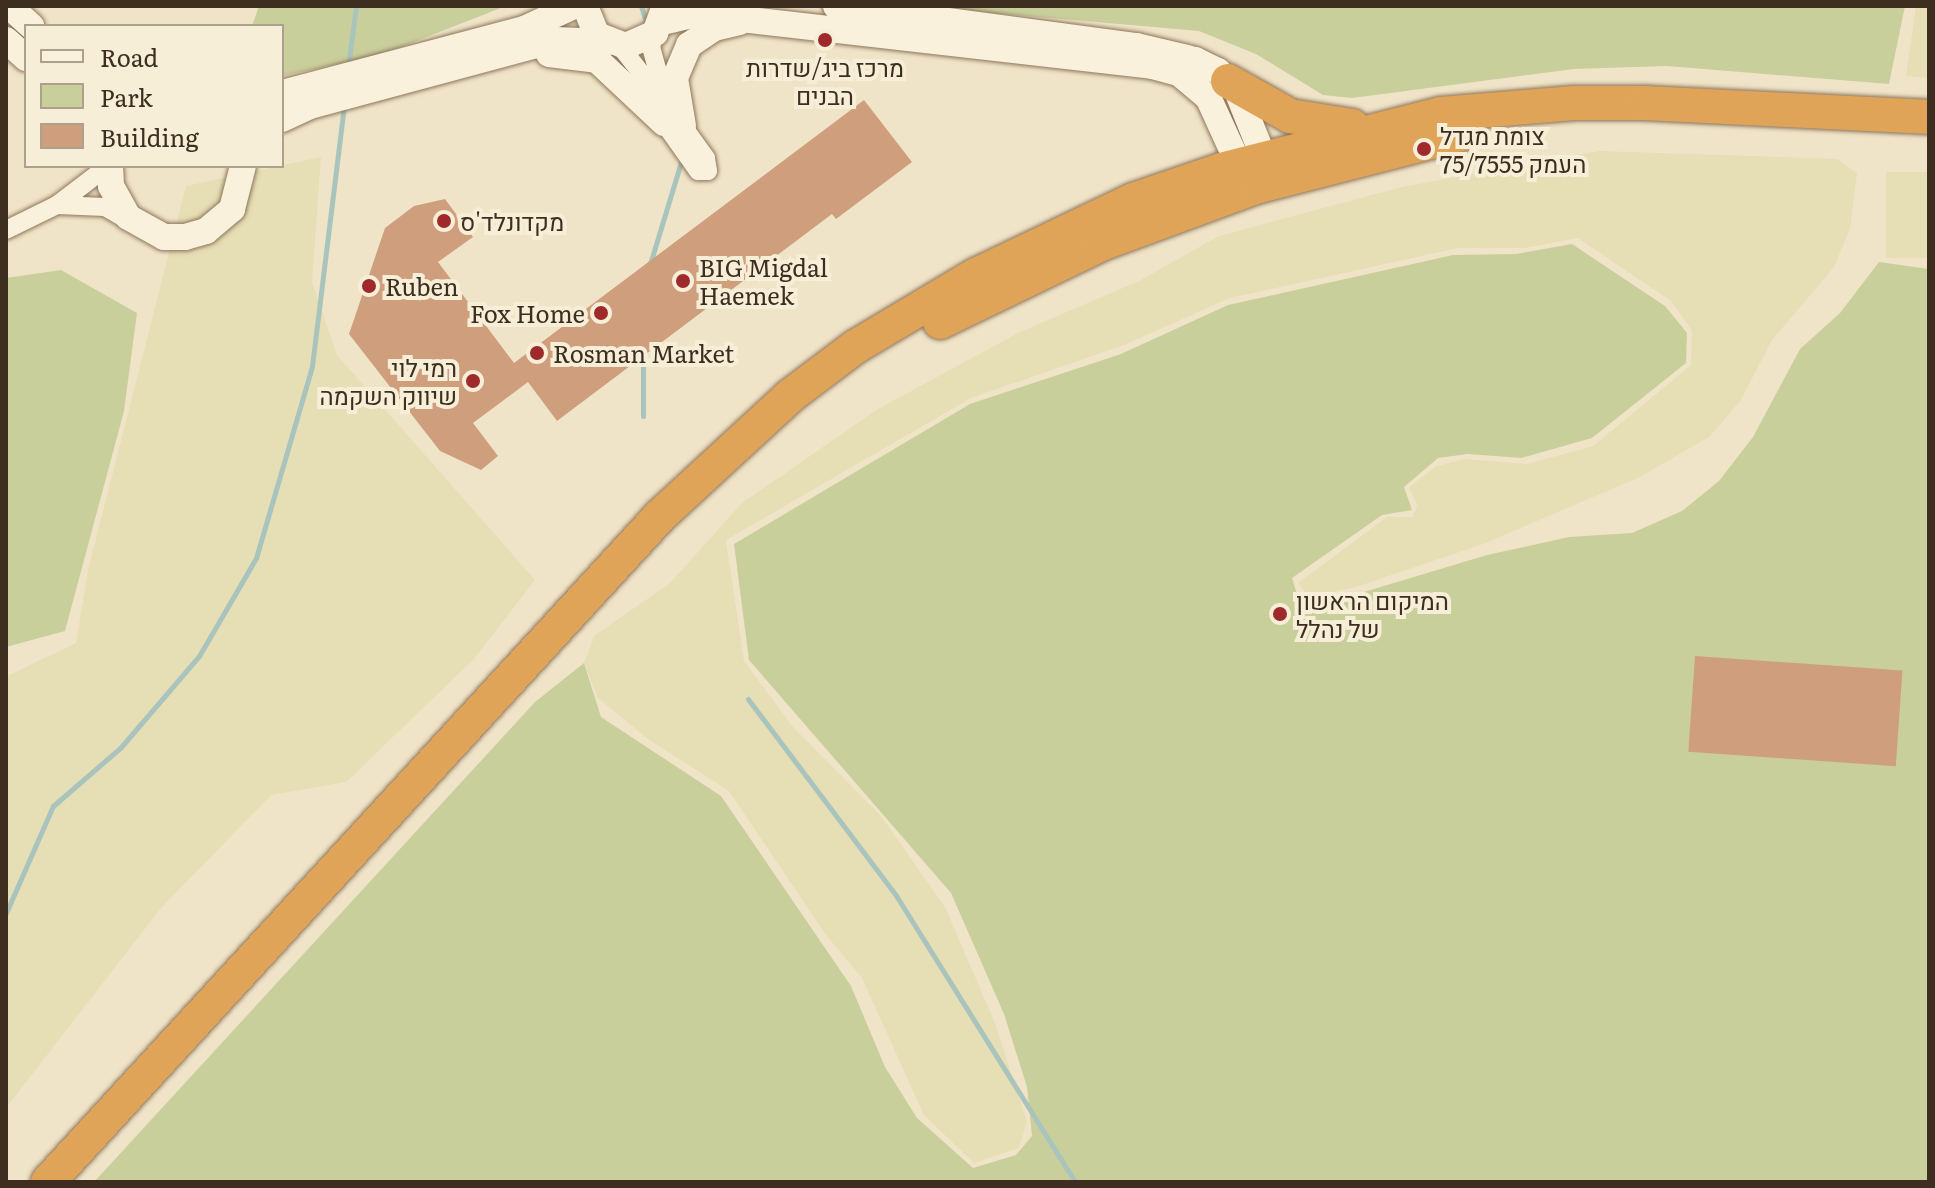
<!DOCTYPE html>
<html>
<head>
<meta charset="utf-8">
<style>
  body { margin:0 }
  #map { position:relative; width:1935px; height:1188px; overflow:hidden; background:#f0e4c8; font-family:Literata,Heebo,serif }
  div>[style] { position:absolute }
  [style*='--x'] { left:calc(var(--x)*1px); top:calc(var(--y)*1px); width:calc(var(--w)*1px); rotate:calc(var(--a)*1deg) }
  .farmland>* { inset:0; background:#e6deb5; transform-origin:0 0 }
  .green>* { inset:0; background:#c9cf9b }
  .stream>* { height:5px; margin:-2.5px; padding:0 2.5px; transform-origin:2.5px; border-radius:2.5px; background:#a9c4bc }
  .building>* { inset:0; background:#cf9f7d; transform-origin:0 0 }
  .roads { filter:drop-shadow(0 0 2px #8d765c) drop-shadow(0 0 2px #8d765c) }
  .street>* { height:18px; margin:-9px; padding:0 9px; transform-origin:9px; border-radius:9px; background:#faf1dc }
  .secondary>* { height:26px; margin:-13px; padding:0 13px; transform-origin:13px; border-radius:13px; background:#faf1dc }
  .highway>* { height:34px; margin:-17px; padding:0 17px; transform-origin:17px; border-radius:17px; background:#e0a458 }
  .dots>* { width:22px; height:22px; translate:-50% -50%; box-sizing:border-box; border:4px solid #f7eed8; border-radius:50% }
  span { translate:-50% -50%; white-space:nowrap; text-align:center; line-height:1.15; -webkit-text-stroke:8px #f7eed8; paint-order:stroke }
  .poi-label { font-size:24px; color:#3d2e20 }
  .left { translate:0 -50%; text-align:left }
  .right { translate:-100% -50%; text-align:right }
  .frame { position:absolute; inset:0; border:8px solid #3d2e20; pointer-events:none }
  .legend { position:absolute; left:24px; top:24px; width:260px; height:144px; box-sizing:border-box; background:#f7eed8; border:2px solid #ada18e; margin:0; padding:10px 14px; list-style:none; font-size:24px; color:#3d2e20 }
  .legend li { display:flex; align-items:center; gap:16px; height:40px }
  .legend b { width:40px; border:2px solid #ada18e }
</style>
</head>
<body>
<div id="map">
  <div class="farmland">
    <div style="clip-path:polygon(1916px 6px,1929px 6px,1929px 78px,1906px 76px)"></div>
    <div style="clip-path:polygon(1599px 151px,1837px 159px,1857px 173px,1850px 229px,1834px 267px,1772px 340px,1741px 400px,1709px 437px,1640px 477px,1483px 544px,1356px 587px,1309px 597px,1298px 583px,1387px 517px,1413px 517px,1417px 505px,1409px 487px,1437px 466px,1465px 459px,1527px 464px,1593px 446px,1691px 365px,1692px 331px,1671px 301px,1578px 238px,1525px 248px,1458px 248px,1230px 298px,1124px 345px,971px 398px,726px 540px,744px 661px,793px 727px,881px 816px,945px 907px,995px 1023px,1027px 1122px,1019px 1148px,974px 1163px,924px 1115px,862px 978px,826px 935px,729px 791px,648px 739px,598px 698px,584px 663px,595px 635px,669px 584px,742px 503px,878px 409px,1018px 333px,1139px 281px,1219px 236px,1402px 187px)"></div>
    <div style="clip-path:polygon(321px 157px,312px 282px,337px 355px,535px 580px,474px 659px,346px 782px,271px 795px,161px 908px,6px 1108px,7px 676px,76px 643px,88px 570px,186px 186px)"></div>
    <div style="left:1886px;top:172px;width:43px;height:86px"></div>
  </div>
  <div class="green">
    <div style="clip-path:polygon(259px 6px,506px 6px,383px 54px,282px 76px,282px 26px,252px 26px)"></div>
    <div style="clip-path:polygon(911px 6px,1905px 6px,1889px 84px,1667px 66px,1574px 69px,1352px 98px,1323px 95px,1256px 54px,1199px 31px)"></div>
    <div style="clip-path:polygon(1572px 244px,1665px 306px,1687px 333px,1686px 363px,1592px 438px,1521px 458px,1468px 454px,1438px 458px,1404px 487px,1412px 510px,1382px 515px,1292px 578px,1299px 601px,1354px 595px,1487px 555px,1569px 537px,1632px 533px,1682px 511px,1719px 481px,1753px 437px,1800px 349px,1840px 313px,1879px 262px,1929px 269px,1929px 1182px,94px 1182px,535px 702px,584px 663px,601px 717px,721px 796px,851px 986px,885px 1067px,917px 1118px,973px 1168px,1016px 1155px,1032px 1136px,1027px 1087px,1004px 1014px,951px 893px,749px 660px,734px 544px,970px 404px,1121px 354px,1228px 305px,1453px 255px,1516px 254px)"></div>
    <div style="clip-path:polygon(61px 270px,137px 313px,124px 411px,65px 631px,6px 647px,6px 278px)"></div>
  </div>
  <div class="stream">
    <div style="--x:641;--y:6;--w:19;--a:72"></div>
    <div style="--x:348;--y:67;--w:62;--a:-82.5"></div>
    <div style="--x:650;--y:264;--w:110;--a:-73.1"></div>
    <div style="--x:643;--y:416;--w:67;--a:-90"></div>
    <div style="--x:748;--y:699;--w:248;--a:53"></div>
    <div style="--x:897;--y:897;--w:336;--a:58"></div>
    <div style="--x:6;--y:913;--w:117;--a:-66.3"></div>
    <div style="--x:53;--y:806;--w:90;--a:-40.9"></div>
    <div style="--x:121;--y:747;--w:120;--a:-49.4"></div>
    <div style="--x:199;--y:656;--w:113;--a:-59.8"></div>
    <div style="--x:256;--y:558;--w:200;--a:-73.7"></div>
    <div style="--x:312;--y:366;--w:263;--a:-83"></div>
  </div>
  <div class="building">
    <div style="clip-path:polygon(864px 100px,912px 162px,836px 219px,832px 214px,557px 421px,528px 382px,473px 423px,498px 456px,481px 470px,440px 451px,349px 334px,385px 228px,414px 206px,445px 199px,473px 237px,438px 262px,514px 363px)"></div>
    <div style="left:1695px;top:656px;width:208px;height:96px;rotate:4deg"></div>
  </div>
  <div class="roads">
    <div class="street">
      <div style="--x:620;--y:46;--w:34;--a:52"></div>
      <div style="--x:641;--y:73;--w:55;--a:65.3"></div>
      <div style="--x:664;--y:123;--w:59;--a:54.7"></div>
      <div style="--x:698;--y:171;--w:10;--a:0"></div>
      <div style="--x:708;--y:171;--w:13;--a:-99"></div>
      <div style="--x:706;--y:158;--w:67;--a:-125.8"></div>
      <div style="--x:667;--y:104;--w:59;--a:-105.7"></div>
      <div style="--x:651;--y:47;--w:15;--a:-74"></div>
      <div style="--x:57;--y:205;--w:48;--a:2.4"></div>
      <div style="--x:105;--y:207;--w:30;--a:30"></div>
      <div style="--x:6;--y:230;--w:57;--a:-26.1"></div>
      <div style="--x:57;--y:205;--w:64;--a:-37.4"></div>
    </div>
    <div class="secondary">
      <div style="--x:9;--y:6;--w:30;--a:42"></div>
      <div style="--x:585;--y:6;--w:31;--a:68"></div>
      <div style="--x:597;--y:35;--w:31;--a:21"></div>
      <div style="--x:626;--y:46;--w:32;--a:-24"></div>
      <div style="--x:655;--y:33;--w:29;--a:-70"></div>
      <div style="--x:836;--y:6;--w:303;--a:7.6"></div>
      <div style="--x:1136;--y:46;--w:61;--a:13.3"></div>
      <div style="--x:1195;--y:60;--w:25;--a:26"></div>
      <div style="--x:1218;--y:71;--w:28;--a:46"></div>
      <div style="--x:1237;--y:91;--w:72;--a:68.1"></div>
      <div style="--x:1264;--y:158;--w:16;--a:101"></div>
      <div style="--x:662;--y:22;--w:36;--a:-13"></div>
      <div style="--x:697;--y:14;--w:458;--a:6.5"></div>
      <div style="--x:1152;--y:66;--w:28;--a:15"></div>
      <div style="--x:1179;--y:73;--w:38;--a:40"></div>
      <div style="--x:1208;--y:97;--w:75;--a:65.5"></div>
      <div style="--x:1239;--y:165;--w:18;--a:47"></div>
      <div style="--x:6;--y:40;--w:27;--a:42"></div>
      <div style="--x:549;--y:54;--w:48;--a:7.1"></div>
      <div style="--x:597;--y:60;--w:92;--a:43.2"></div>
      <div style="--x:282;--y:93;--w:250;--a:-14.8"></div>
      <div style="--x:524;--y:29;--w:55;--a:-24.7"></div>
      <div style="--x:282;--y:119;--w:31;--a:-25"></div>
      <div style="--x:310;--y:106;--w:253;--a:-15.1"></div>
      <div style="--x:554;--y:40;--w:54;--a:2.1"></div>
      <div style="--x:683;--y:126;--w:49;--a:-99.5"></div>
      <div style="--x:675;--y:78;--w:36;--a:-67"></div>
      <div style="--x:689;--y:45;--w:30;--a:-34"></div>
      <div style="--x:714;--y:28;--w:26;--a:-13"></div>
      <div style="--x:110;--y:166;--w:20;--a:87"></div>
      <div style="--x:111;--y:186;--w:35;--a:61"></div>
      <div style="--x:128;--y:217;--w:41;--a:29.1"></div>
      <div style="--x:164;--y:237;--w:21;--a:0"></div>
      <div style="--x:185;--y:237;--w:22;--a:-16"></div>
      <div style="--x:206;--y:231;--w:34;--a:-40"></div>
      <div style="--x:232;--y:209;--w:44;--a:-75.7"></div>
    </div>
    <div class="highway">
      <div style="--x:1228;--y:81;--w:71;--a:29.4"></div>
      <div style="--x:1290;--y:116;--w:63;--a:9.2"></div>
      <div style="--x:940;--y:322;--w:179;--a:-25.8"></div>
      <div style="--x:1101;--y:244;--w:168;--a:-20.2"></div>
      <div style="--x:1259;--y:186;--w:213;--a:-14.4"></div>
      <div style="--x:48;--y:1182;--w:903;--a:-47.42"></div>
      <div style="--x:659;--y:517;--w:178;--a:-42.7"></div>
      <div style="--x:790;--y:396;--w:81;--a:-37"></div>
      <div style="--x:855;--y:347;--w:141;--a:-30.8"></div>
      <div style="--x:976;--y:275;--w:174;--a:-25.5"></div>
      <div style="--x:1133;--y:200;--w:93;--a:-18.8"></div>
      <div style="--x:1221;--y:170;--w:227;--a:-14.3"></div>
      <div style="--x:1441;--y:114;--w:134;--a:-4.7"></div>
      <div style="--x:1575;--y:103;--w:71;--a:0"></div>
      <div style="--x:1646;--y:103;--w:283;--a:2.8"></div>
    </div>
  </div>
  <div class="dots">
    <div style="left:825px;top:40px;background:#9e2a2b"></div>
    <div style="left:1424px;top:149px;background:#9e2a2b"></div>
    <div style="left:444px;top:221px;background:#9e2a2b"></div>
    <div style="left:683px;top:281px;background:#9e2a2b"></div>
    <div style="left:369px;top:286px;background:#9e2a2b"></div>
    <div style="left:601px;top:313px;background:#9e2a2b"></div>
    <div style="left:537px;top:353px;background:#9e2a2b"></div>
    <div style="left:473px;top:381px;background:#9e2a2b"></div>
    <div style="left:1280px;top:614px;background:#9e2a2b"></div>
  </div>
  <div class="poi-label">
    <span style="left:825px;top:81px">מרכז ביג/שדרות<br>הבנים</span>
    <span class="left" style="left:1440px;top:149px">צומת מגדל<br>העמק 75/7555</span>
    <span class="left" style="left:460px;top:221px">מקדונלד'ס</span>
    <span class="left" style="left:699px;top:281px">BIG Migdal<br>Haemek</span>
    <span class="left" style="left:385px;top:286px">Ruben</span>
    <span class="right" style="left:585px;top:313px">Fox Home</span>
    <span class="left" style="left:553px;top:353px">Rosman Market</span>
    <span class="right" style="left:457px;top:381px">רמי לוי<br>שיווק השקמה</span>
    <span class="left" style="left:1296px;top:614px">המיקום הראשון<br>של נהלל</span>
  </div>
  <div class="frame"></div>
  <ul class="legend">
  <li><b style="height:10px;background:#faf1dc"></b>Road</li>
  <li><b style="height:22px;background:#c9cf9b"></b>Park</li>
  <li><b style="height:22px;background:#cf9f7d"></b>Building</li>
  </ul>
</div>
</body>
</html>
